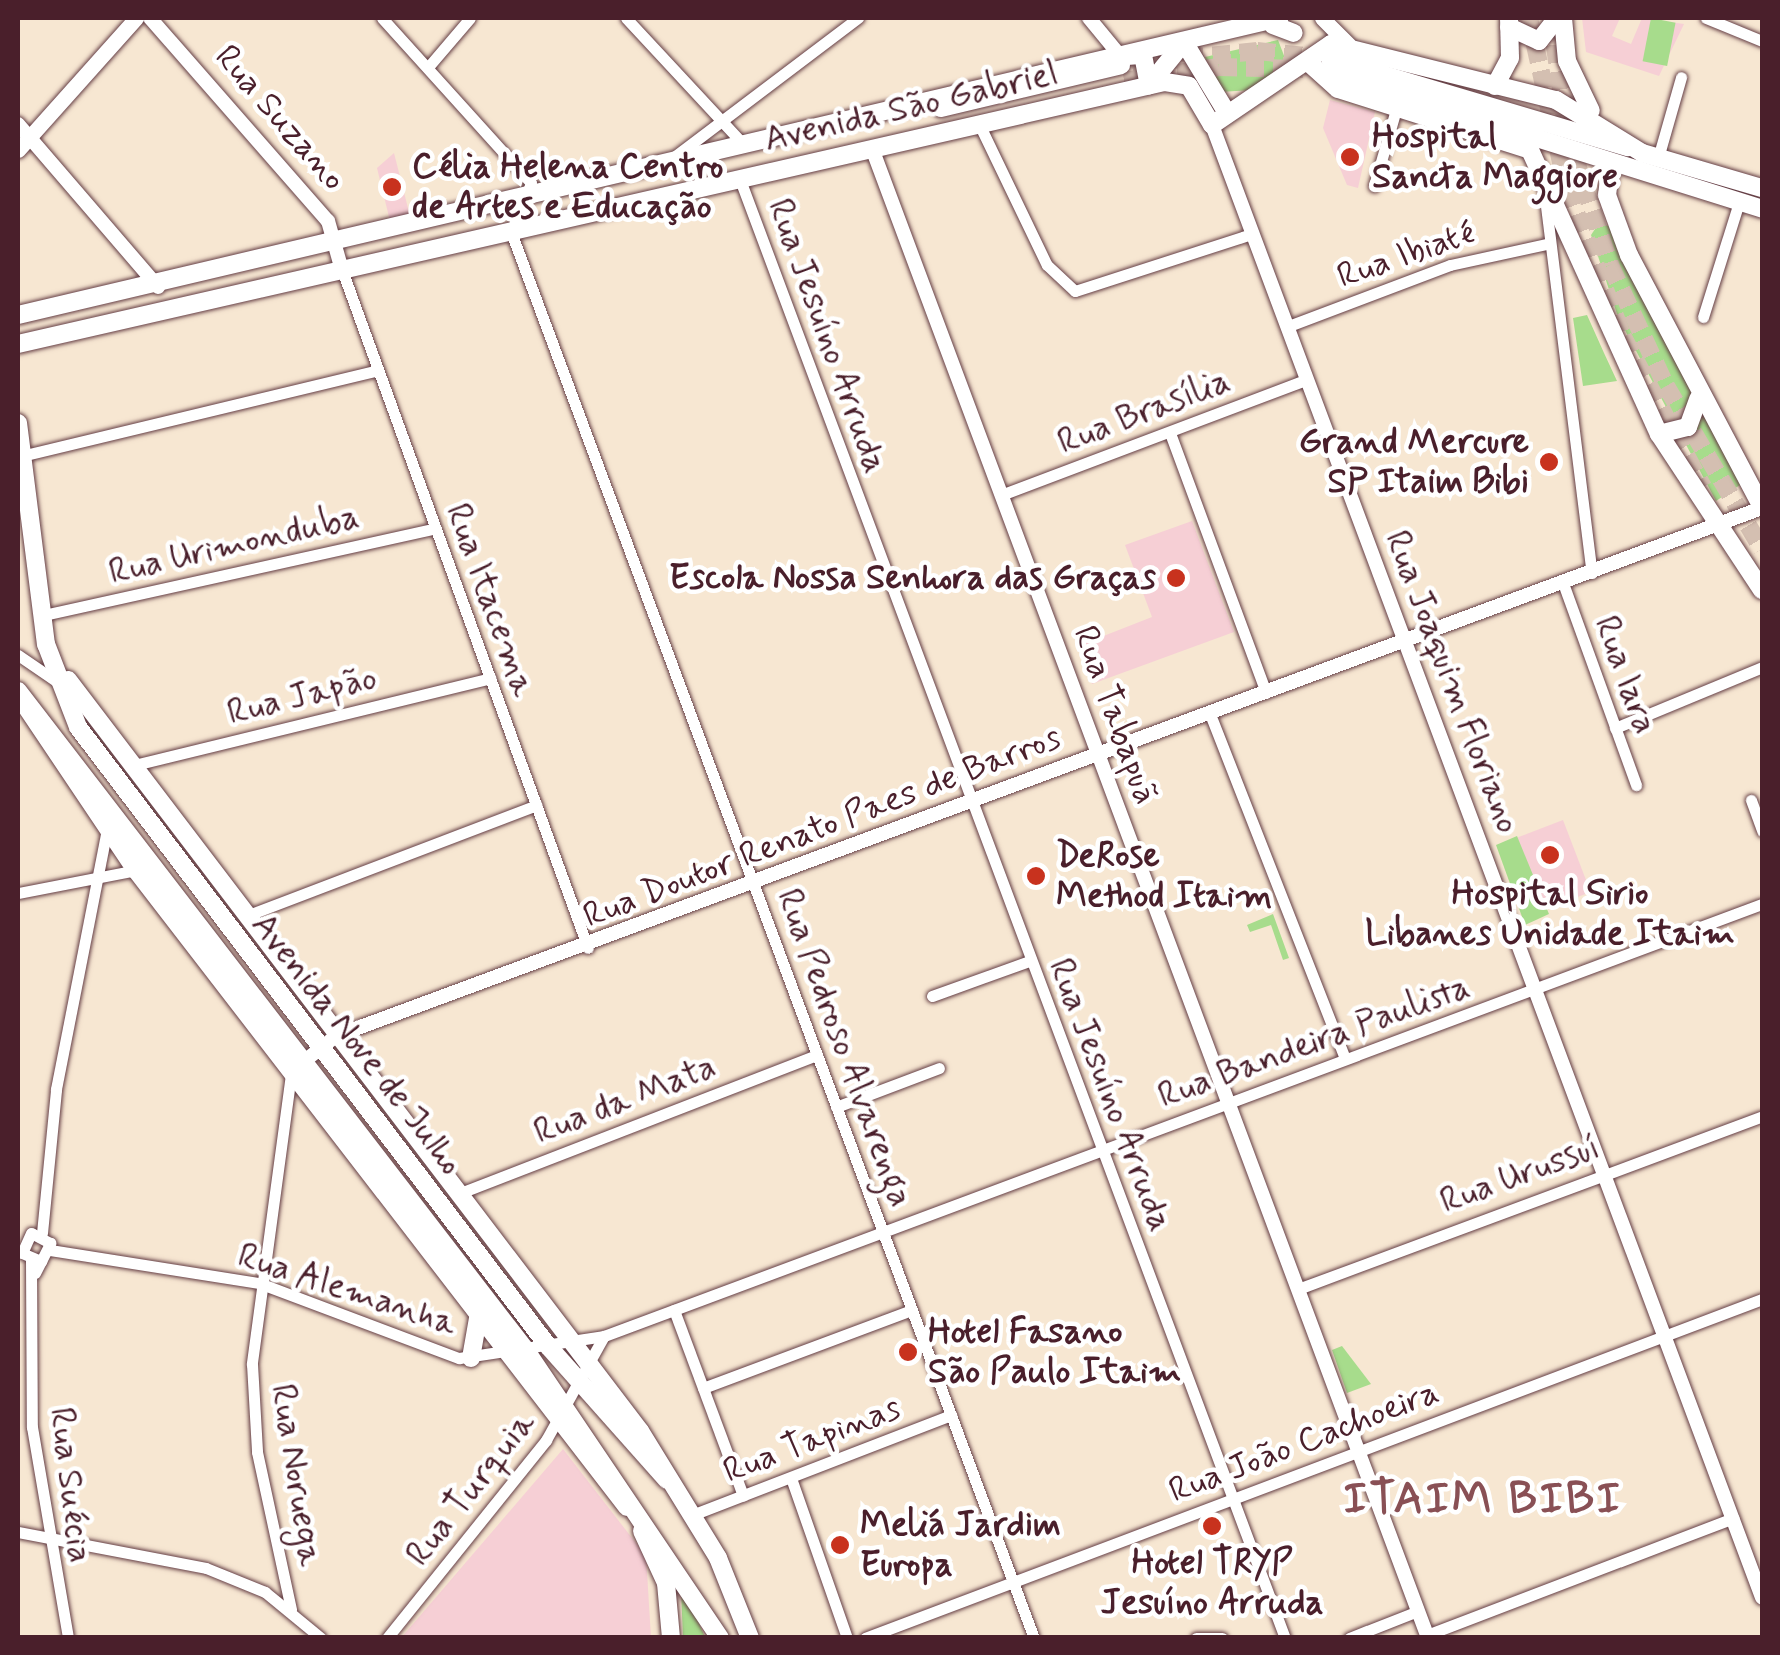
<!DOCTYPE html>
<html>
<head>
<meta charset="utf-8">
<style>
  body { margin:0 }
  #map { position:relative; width:1780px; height:1655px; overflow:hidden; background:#f7e7d2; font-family:Mynerve,sans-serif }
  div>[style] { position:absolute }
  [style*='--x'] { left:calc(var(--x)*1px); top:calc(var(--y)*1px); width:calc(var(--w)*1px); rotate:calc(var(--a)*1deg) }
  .built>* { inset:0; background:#f6cfd5; transform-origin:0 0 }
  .green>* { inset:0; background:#a7dc8c; transform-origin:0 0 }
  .primary-tunnel>* { height:18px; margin-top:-9px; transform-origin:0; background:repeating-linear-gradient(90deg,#d4bfb1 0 18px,transparent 0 27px) }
  .trunk-tunnel>* { height:18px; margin-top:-9px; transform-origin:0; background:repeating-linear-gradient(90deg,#d4bfb1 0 18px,transparent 0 27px) }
  .roads { filter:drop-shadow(0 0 2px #643d44) drop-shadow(0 0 2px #643d44) }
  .minor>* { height:11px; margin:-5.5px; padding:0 5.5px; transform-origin:5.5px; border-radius:5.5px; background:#fff }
  .tertiary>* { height:14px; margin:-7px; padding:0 7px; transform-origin:7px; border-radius:7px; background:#fff }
  .secondary>* { height:15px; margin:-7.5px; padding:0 7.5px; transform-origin:7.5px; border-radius:7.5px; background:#fff }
  .primary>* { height:18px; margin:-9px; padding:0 9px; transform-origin:9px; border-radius:9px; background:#fff }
  .dots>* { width:28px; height:28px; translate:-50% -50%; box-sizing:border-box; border:5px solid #fff; border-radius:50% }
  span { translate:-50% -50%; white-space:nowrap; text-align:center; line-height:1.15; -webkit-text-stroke:9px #fff; paint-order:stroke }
  .street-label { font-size:35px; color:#4a1f2b }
  .poi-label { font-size:35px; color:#4a1f2b; font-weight:700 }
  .left { translate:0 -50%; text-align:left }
  .right { translate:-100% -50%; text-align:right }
  .district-label { font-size:45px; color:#895055; font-weight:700; letter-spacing:2.5px }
  .frame { position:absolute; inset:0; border:20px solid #4a1f2b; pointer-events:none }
</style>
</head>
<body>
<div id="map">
  <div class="built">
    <div style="clip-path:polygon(1582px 18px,1620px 18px,1612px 36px,1631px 44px,1642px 18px,1684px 24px,1659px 76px,1586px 52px)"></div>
    <div style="clip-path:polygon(1330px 100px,1375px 112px,1358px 188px,1347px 185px,1323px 128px)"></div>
    <div style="clip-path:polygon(394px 153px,410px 216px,390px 221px,377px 168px)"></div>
    <div style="clip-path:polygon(1192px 521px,1234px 632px,1092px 684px,1078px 646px,1152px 617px,1125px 545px)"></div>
    <div style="left:1563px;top:820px;width:77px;height:49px;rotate:69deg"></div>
    <div style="clip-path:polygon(563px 1449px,646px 1556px,651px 1637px,401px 1638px)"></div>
  </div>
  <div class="green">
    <div style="left:1651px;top:18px;width:25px;height:44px;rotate:11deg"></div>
    <div style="clip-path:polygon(1278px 40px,1288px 66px,1252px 90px,1220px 92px,1205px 57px)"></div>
    <div style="clip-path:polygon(1599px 223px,1612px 227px,1743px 483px,1716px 501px,1618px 317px,1591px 235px)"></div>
    <div style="clip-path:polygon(1587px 315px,1604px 353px,1617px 381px,1583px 386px,1573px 318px)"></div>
    <div style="clip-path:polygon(1517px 836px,1549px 914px,1525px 925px,1496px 845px)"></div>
    <div style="clip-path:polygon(1273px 914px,1289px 958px,1283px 960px,1271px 925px,1250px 932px,1247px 925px)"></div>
    <div style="clip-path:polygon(1342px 1346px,1371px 1384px,1347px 1393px,1332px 1350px)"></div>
    <div style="clip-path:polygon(681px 1591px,692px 1608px,705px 1637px,683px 1637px)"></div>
  </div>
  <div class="primary-tunnel">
    <div style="--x:1132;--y:64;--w:126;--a:-5.9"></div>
    <div style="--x:1257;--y:51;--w:68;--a:5.9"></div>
    <div style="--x:1124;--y:81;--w:96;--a:-8.4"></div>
    <div style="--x:1219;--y:67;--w:84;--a:1.4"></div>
  </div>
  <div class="trunk-tunnel">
    <div style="--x:1529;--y:18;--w:175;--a:77.5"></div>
    <div style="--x:1567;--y:189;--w:158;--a:69.3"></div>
    <div style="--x:1623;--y:337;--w:170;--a:61.9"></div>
    <div style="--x:1551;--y:18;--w:117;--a:82.1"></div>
    <div style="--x:1567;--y:134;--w:138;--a:71.8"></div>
    <div style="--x:1610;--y:265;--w:133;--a:65.2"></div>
    <div style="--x:1666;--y:386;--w:189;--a:59.5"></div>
  </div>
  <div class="roads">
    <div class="minor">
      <div style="--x:382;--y:18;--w:222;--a:47.9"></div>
      <div style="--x:531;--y:183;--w:53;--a:112.2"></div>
      <div style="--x:511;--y:232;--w:1500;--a:69.6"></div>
      <div style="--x:626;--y:18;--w:171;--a:47.1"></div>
      <div style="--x:1706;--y:18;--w:61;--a:22.3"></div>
      <div style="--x:429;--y:66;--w:63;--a:-49.5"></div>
      <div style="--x:980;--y:126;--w:154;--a:64.3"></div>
      <div style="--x:1047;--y:265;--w:38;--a:43"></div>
      <div style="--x:1075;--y:291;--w:185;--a:-17.9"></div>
      <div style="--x:674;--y:157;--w:231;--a:-37.1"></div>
      <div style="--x:1658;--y:158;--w:84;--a:-74.1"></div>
      <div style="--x:739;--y:177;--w:1560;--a:69.51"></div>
      <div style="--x:1374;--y:186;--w:83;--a:-74"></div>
      <div style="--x:1544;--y:190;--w:386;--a:82.9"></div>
      <div style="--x:342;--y:270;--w:721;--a:70.06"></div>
      <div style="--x:1703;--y:317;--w:121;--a:-72.6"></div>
      <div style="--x:1286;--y:327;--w:175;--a:-20.7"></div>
      <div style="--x:1450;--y:265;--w:98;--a:-12.3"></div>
      <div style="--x:1170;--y:433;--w:277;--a:69.7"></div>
      <div style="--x:25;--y:455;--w:361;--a:-13.5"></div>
      <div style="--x:1001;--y:495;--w:326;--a:-20.7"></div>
      <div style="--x:1563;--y:583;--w:215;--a:70.1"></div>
      <div style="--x:44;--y:615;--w:401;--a:-12.5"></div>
      <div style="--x:18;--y:655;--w:46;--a:34.4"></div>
      <div style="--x:1210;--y:714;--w:370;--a:68.6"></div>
      <div style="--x:1615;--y:728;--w:159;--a:-22.5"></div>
      <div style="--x:130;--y:766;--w:371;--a:-13.7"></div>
      <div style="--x:1751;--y:800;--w:33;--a:70"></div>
      <div style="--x:18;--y:893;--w:120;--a:-11"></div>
      <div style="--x:246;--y:916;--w:311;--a:-20.9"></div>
      <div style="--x:932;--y:996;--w:103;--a:-19.8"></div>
      <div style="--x:291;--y:1074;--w:293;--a:97.7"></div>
      <div style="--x:252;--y:1364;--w:88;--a:86.7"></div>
      <div style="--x:257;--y:1452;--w:161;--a:77.8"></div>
      <div style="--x:836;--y:1107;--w:110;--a:-20.7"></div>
      <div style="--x:458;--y:1194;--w:385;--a:-21.2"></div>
      <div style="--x:42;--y:1233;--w:145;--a:-84.4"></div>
      <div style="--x:56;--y:1089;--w:265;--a:-78.9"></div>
      <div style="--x:50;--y:1250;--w:212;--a:9"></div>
      <div style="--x:259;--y:1283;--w:214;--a:20.6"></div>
      <div style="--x:459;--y:1358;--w:147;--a:-8.6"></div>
      <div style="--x:604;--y:1336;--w:1236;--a:-20.46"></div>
      <div style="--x:31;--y:1261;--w:166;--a:89.7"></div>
      <div style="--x:32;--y:1427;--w:214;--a:80.3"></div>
      <div style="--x:35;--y:1273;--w:34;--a:-63"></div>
      <div style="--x:50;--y:1243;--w:21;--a:-152"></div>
      <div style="--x:31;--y:1233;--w:22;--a:114"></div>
      <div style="--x:22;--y:1253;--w:21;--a:23"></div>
      <div style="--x:1298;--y:1289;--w:495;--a:-20.4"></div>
      <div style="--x:674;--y:1310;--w:198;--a:69.6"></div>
      <div style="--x:703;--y:1388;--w:223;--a:-20.5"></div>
      <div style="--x:791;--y:1478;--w:170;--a:70.7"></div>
      <div style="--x:692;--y:1515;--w:278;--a:-21.1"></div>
      <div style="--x:18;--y:1532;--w:191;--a:10.8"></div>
      <div style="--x:206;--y:1568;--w:64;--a:22.1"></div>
      <div style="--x:265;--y:1592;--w:72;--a:39.4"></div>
      <div style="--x:1427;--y:1635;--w:328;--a:-20.9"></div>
      <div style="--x:387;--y:1638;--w:254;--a:-51.2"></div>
      <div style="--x:546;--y:1440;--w:119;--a:-60.9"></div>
      <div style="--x:865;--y:1638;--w:959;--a:-20.7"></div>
      <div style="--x:1196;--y:1638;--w:26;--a:0"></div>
      <div style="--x:1349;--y:1638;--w:74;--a:-21.4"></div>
    </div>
    <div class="tertiary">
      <div style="--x:150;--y:18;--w:270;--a:48.8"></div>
      <div style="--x:328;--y:221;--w:51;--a:74.1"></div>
      <div style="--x:1089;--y:18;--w:44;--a:50.5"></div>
      <div style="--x:18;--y:124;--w:215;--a:49.3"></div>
      <div style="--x:1212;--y:125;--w:1572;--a:69.52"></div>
      <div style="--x:873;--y:151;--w:1587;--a:69.53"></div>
      <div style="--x:302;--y:1063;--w:43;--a:-38.5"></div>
      <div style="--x:336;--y:1036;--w:1521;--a:-20.32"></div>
    </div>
    <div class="secondary">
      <div style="--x:1322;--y:18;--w:38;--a:45"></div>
      <div style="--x:18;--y:150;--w:177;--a:-48.2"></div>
    </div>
    <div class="primary">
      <div style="--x:1563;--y:18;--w:43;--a:84.7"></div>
      <div style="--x:1567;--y:61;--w:55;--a:64.4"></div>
      <div style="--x:1273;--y:25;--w:22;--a:21"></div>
      <div style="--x:1509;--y:27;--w:33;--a:25"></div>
      <div style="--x:1539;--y:41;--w:29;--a:-52"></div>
      <div style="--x:1184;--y:42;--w:83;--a:58.8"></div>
      <div style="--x:1127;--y:56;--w:16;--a:-4"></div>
      <div style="--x:1143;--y:55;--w:31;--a:79"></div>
      <div style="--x:1330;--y:59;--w:311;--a:16.5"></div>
      <div style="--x:1308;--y:62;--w:40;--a:42"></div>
      <div style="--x:1338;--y:89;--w:201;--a:17.6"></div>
      <div style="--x:1530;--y:150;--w:312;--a:65.6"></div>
      <div style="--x:1659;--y:434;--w:187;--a:56.6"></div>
      <div style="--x:1329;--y:73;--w:454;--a:17.4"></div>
      <div style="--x:1150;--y:84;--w:54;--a:-51"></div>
      <div style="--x:1495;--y:86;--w:32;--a:-62"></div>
      <div style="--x:1510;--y:58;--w:40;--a:-91.4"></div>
      <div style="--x:941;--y:108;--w:185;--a:-13.4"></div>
      <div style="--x:1611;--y:163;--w:32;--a:97"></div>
      <div style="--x:1607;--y:195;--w:64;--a:69.9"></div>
      <div style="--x:1629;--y:255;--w:285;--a:62.2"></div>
      <div style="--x:18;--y:315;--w:1296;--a:-13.25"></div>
      <div style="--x:18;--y:344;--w:1177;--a:-12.87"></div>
      <div style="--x:1165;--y:82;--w:24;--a:9"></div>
      <div style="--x:1189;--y:86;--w:45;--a:59.5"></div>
      <div style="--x:1212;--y:125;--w:144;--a:-34.2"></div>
      <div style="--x:1331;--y:44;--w:232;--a:14"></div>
      <div style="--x:1556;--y:100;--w:101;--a:31.6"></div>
      <div style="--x:1642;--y:153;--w:125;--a:16.3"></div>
      <div style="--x:18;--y:423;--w:223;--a:82.8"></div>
      <div style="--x:46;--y:644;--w:89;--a:68.9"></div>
      <div style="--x:78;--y:727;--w:777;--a:52.79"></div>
      <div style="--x:548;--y:1346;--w:179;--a:48.4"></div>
      <div style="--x:1659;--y:434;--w:30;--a:-14"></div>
      <div style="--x:1688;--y:427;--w:30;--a:-70"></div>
      <div style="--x:68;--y:680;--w:944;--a:52.71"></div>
      <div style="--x:640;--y:1431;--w:149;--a:58.4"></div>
      <div style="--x:718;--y:1558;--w:86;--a:68.2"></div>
      <div style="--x:18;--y:691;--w:831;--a:52.39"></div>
      <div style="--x:525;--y:1349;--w:349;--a:56"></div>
      <div style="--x:25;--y:705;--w:199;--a:56.1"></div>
      <div style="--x:136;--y:870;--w:804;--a:52.37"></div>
      <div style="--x:471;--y:1358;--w:40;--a:-80"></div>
      <div style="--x:642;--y:1531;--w:57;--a:65.2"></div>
      <div style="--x:666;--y:1583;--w:55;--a:84.8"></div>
    </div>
  </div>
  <div class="dots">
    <div style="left:1350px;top:157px;background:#c8321e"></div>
    <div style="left:392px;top:187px;background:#c8321e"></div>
    <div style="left:1549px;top:462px;background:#c8321e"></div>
    <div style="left:1176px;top:578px;background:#c8321e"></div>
    <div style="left:1550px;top:855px;background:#c8321e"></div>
    <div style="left:1036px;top:876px;background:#c8321e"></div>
    <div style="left:908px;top:1352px;background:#c8321e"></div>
    <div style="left:1212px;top:1526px;background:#c8321e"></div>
    <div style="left:840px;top:1545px;background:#c8321e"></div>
  </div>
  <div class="street-label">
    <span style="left:911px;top:107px;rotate:-13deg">Avenida São Gabriel</span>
    <span style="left:280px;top:118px;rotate:49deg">Rua Suzano</span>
    <span style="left:1406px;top:255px;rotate:-19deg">Rua Ibiaté</span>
    <span style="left:827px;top:336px;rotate:70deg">Rua Jesuíno Arruda</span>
    <span style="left:1144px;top:412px;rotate:-21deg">Rua Brasília</span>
    <span style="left:234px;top:545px;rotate:-13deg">Rua Urimonduba</span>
    <span style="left:490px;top:600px;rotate:70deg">Rua Itacema</span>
    <span style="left:1625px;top:675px;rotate:70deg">Rua Iara</span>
    <span style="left:1452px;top:682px;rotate:69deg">Rua Joaquim Floriano</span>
    <span style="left:302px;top:696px;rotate:-14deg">Rua Japão</span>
    <span style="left:1115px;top:715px;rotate:70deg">Rua Tabapuã</span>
    <span style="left:822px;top:827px;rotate:-21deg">Rua Doutor Renato Paes de Barros</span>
    <span style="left:1314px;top:1042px;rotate:-20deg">Rua Bandeira Paulista</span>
    <span style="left:357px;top:1044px;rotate:52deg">Avenida Nove de Julho</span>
    <span style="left:844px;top:1048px;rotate:70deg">Rua Pedroso Alvarenga</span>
    <span style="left:1110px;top:1095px;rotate:69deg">Rua Jesuíno Arruda</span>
    <span style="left:625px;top:1100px;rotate:-21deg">Rua da Mata</span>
    <span style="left:1520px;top:1175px;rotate:-20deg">Rua Urussuí</span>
    <span style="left:347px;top:1290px;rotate:18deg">Rua Alemanha</span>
    <span style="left:812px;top:1440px;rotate:-21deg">Rua Tapinas</span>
    <span style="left:1304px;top:1442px;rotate:-21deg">Rua João Cachoeira</span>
    <span style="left:296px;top:1475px;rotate:81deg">Rua Noruega</span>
    <span style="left:70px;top:1485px;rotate:83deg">Rua Suécia</span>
    <span style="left:471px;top:1489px;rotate:-52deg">Rua Turquia</span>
  </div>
  <div class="poi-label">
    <span class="left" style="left:1372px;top:157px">Hospital<br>Sancta Maggiore</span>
    <span class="left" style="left:412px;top:187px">Célia Helena Centro<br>de Artes e Educação</span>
    <span class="right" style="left:1529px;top:462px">Grand Mercure<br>SP Itaim Bibi</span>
    <span class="right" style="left:1156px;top:578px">Escola Nossa Senhora das Graças</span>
    <span class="left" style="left:1056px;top:876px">DeRose<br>Method Itaim</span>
    <span style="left:1550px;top:914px">Hospital Sirio<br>Libanes Unidade Itaim</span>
    <span class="left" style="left:928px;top:1352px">Hotel Fasano<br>São Paulo Itaim</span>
    <span class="left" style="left:860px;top:1545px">Meliá Jardim<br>Europa</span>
    <span style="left:1212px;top:1583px">Hotel TRYP<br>Jesuíno Arruda</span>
  </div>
  <div class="district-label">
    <span style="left:1483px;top:1500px">ITAIM BIBI</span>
  </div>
  <div class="frame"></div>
</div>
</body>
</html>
